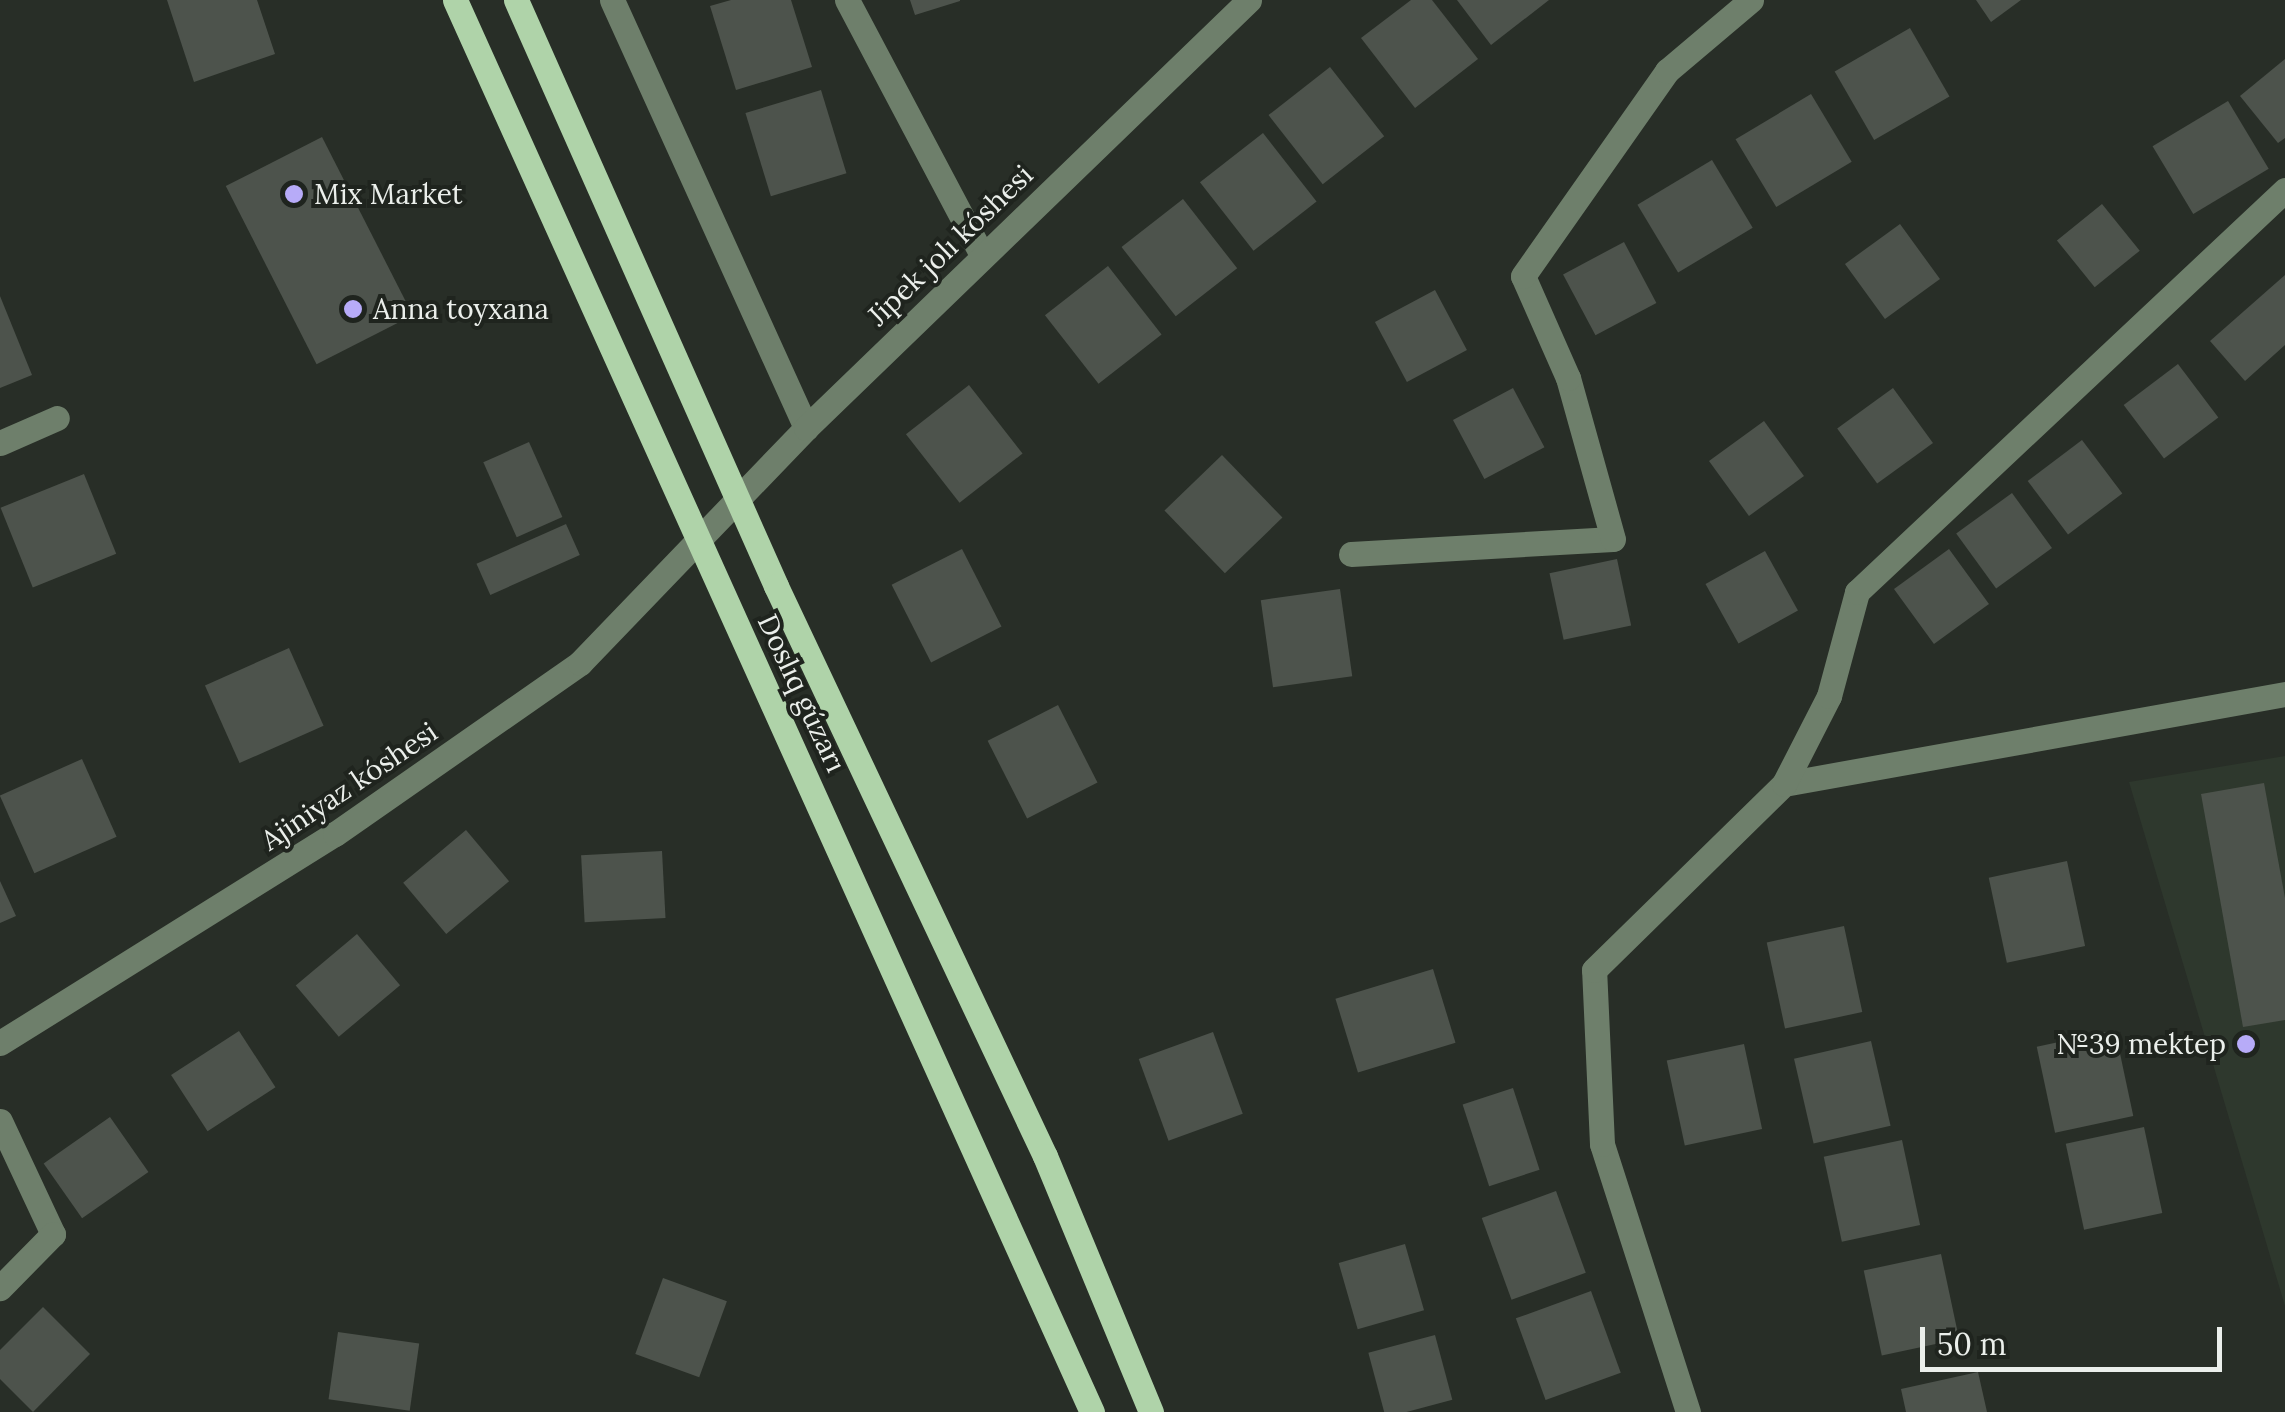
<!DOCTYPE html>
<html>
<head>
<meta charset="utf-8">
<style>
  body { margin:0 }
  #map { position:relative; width:2285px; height:1412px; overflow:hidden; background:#282e27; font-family:Lora,serif }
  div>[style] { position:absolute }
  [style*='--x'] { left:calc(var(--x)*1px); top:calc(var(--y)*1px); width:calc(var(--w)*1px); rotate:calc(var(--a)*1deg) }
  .built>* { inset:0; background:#2e382d }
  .building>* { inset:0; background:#4d534c; transform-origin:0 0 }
  .minor>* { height:25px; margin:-12.5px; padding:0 12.5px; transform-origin:12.5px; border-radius:12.5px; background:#6e7f6b }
  .major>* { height:25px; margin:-12.5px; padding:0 12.5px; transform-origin:12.5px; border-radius:12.5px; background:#afd3a9 }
  .dots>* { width:28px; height:28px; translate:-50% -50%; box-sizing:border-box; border:5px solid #1f241e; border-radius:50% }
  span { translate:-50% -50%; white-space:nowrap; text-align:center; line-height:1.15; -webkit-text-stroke:8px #1f241e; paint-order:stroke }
  .poi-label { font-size:28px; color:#ebefeb }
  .left { translate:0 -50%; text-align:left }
  .right { translate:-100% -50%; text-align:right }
  .street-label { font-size:28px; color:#ebefeb }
  .scale { position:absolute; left:1920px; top:1327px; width:302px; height:45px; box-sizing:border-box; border:5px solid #ebefeb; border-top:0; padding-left:12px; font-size:30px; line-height:35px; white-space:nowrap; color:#ebefeb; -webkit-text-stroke:8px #1f241e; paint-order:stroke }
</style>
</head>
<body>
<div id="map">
  <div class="built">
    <div style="clip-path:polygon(2285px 756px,2285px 1306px,2129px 782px)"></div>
  </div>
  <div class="building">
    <div style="clip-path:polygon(167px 0,257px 0,275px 54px,194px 82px)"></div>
    <div style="clip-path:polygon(731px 0,791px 0,812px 67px,736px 90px,710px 6px)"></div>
    <div style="clip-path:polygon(910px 0,960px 0,960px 1px,915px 15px)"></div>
    <div style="clip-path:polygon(1411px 0,1432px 0,1478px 59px,1415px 108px,1361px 38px)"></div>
    <div style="clip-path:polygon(1457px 0,1549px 0,1491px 45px)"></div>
    <div style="clip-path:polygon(1976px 0,2021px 0,1991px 22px)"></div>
    <div style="left:1910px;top:28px;width:79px;height:87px;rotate:60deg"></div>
    <div style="clip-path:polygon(2285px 59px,2285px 138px,2278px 143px,2240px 96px)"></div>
    <div style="left:1330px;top:67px;width:88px;height:78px;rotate:52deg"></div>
    <div style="left:821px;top:90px;width:87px;height:79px;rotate:73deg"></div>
    <div style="left:1811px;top:94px;width:79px;height:88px;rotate:59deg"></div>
    <div style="left:2228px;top:101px;width:79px;height:88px;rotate:59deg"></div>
    <div style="left:1263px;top:133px;width:87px;height:80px;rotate:52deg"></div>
    <div style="left:322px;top:137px;width:200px;height:108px;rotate:63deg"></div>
    <div style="left:1712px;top:160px;width:79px;height:87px;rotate:59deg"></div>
    <div style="left:1183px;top:199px;width:88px;height:78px;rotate:52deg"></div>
    <div style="left:2102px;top:204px;width:60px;height:58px;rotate:51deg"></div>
    <div style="left:1900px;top:224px;width:68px;height:68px;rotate:54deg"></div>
    <div style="left:1624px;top:242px;width:69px;height:69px;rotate:62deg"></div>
    <div style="left:1108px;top:266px;width:87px;height:80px;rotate:52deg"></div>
    <div style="clip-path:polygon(2285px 275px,2285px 345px,2245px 381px,2210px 341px)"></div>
    <div style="left:1435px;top:290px;width:68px;height:68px;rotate:62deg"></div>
    <div style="clip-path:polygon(0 296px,32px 375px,0 388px)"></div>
    <div style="left:2178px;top:364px;width:67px;height:68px;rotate:53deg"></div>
    <div style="left:969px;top:385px;width:87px;height:80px;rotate:52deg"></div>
    <div style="left:1513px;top:388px;width:67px;height:68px;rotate:62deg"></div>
    <div style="left:1893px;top:388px;width:68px;height:69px;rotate:54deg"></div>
    <div style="left:1764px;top:421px;width:68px;height:68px;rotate:54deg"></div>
    <div style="left:2082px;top:440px;width:67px;height:68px;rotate:53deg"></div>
    <div style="left:529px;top:442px;width:82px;height:50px;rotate:66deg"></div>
    <div style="left:1222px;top:455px;width:87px;height:80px;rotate:46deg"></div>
    <div style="left:84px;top:474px;width:86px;height:90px;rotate:68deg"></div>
    <div style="left:2012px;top:493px;width:68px;height:69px;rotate:54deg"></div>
    <div style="left:566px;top:524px;width:34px;height:98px;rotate:66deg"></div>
    <div style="left:962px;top:549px;width:87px;height:79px;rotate:63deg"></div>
    <div style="left:1949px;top:549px;width:68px;height:68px;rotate:54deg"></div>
    <div style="left:1765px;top:551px;width:68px;height:68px;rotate:61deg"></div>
    <div style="left:1617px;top:559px;width:68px;height:69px;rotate:78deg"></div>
    <div style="left:1340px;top:589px;width:88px;height:80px;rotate:82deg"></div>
    <div style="left:289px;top:648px;width:85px;height:92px;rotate:66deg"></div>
    <div style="left:1058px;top:705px;width:87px;height:79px;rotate:63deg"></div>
    <div style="left:82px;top:759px;width:85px;height:90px;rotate:66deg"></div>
    <div style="clip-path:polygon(2264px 783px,2285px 898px,2285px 1020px,2243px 1027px,2201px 794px)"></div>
    <div style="left:466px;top:830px;width:67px;height:82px;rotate:50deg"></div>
    <div style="left:662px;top:851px;width:67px;height:81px;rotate:87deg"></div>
    <div style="left:2067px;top:861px;width:87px;height:80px;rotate:78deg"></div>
    <div style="clip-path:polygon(0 881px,16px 916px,0 923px)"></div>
    <div style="left:1844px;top:926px;width:88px;height:79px;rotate:78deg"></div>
    <div style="left:357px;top:934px;width:67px;height:80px;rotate:50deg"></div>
    <div style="left:1433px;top:969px;width:77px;height:102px;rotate:73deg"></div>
    <div style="left:2115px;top:1030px;width:88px;height:80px;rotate:78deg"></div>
    <div style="left:239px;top:1031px;width:67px;height:81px;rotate:57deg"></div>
    <div style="left:1213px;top:1032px;width:87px;height:79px;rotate:70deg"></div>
    <div style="left:1871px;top:1041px;width:87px;height:79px;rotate:77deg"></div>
    <div style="left:1744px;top:1044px;width:87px;height:79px;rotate:78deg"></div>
    <div style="left:1513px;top:1088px;width:86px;height:53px;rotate:72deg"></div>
    <div style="left:110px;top:1117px;width:67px;height:81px;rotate:55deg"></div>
    <div style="left:2144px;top:1127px;width:88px;height:80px;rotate:78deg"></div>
    <div style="left:1902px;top:1140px;width:87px;height:80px;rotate:78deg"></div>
    <div style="left:1556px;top:1191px;width:87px;height:79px;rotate:70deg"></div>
    <div style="left:1405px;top:1244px;width:69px;height:69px;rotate:74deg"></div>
    <div style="left:1941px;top:1254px;width:87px;height:79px;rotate:78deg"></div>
    <div style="left:663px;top:1278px;width:68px;height:81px;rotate:20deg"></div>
    <div style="left:1591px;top:1291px;width:87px;height:80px;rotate:70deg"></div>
    <div style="clip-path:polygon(43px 1307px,90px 1354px,33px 1412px,0 1379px,0 1350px)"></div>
    <div style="left:338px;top:1332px;width:82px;height:68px;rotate:8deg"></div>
    <div style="left:1435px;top:1335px;width:67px;height:69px;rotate:75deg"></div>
    <div style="clip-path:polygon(1978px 1372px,1987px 1412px,1906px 1412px,1901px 1389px)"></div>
  </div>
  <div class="minor">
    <div style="--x:612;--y:0;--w:470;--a:65.6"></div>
    <div style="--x:847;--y:0;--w:289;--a:62.1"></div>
    <div style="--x:0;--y:443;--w:62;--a:-23.7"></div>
    <div style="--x:1351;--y:554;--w:262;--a:-3.3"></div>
    <div style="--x:1613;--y:539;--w:167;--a:-105.6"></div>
    <div style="--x:1568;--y:378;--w:111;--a:-113.8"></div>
    <div style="--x:1523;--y:276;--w:251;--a:-54.9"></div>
    <div style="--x:1667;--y:71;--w:110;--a:-40.2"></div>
    <div style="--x:1784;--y:784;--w:509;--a:-10.18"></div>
    <div style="--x:0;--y:1043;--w:395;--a:-32"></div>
    <div style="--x:335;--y:834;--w:299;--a:-34.9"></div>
    <div style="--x:580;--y:663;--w:326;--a:-46.1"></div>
    <div style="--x:806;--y:428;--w:616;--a:-44.01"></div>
    <div style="--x:0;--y:1121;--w:125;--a:64.9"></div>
    <div style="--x:53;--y:1234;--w:76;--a:134.5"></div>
    <div style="--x:1688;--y:1412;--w:281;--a:-107.8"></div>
    <div style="--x:1602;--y:1144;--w:174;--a:-92.6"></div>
    <div style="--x:1594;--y:970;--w:266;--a:-44.4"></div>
    <div style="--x:1784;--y:784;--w:99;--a:-62.9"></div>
    <div style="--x:1829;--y:696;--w:108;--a:-74.9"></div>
    <div style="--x:1857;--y:592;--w:587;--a:-43.21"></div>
  </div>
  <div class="major">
    <div style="--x:455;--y:0;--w:1549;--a:65.72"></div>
    <div style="--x:516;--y:0;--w:641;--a:66.07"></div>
    <div style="--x:776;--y:586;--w:630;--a:64.74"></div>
    <div style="--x:1045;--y:1156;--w:277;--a:67.5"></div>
  </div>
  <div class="dots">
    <div style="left:294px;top:194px;background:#b7abf8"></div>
    <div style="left:353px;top:309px;background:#b7abf8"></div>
    <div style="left:2246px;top:1044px;background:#b7abf8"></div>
  </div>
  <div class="poi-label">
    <span class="left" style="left:314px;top:194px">Mix Market</span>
    <span class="left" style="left:373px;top:309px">Anna toyxana</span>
    <span class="right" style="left:2226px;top:1044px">№39 mektep</span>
  </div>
  <div class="street-label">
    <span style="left:950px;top:245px;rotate:-44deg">Jipek jolı kóshesi</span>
    <span style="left:802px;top:693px;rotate:65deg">Doslıq gúzarı</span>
    <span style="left:349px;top:786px;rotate:-34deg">Ajiniyaz kóshesi</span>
  </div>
  <div class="scale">50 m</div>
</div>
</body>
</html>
